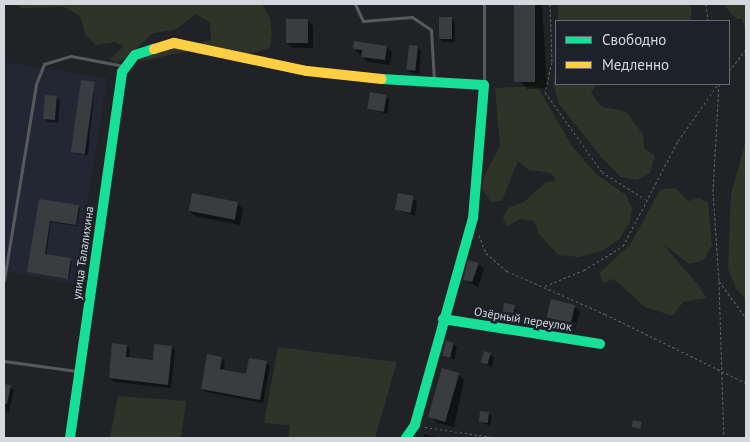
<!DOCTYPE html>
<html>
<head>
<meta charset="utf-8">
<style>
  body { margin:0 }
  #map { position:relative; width:750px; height:442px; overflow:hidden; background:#202226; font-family:"PT Sans",sans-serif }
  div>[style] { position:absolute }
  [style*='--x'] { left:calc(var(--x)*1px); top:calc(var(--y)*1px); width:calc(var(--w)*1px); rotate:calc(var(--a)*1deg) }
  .built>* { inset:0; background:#222733 }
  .green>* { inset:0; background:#303428; transform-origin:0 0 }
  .shadow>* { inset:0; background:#0007 }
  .building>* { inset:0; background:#3a3c40; transform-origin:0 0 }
  .path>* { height:1px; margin-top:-0.5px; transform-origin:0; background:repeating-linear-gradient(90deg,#5f6164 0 2.5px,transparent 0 5px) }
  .lane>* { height:3px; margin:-1.5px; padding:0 1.5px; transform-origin:1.5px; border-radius:1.5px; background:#57595d }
  .fast>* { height:10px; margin:-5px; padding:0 5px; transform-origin:5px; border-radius:5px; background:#16e098 }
  .slow>* { height:10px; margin:-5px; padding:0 5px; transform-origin:5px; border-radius:5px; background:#ffcf43 }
  span { translate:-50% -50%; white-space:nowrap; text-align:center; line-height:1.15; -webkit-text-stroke:5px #1d2129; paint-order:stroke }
  .street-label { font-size:12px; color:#d5d8dd }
  .frame { position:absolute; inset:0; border:5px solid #d5d8dd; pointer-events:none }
  .legend { position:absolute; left:555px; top:20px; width:175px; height:65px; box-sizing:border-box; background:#1d2129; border:1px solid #676a71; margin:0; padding:6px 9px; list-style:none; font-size:15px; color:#d5d8dd }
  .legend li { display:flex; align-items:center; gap:10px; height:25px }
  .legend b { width:25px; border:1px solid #676a71 }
</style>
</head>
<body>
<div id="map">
  <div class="built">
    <div style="clip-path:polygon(4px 62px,107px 78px,75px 284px,4px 271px)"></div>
  </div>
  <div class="green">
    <div style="clip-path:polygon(17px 4px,262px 4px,270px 18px,272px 34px,270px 48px,243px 56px,188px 51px,142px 61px,138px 58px,211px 40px,210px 23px,196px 14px,175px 30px,153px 33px,130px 55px,116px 63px,110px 59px,124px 46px,115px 42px,96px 45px,85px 34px,80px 16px,64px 7px,22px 8px)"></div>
    <div style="left:558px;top:4px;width:133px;height:17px"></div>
    <div style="clip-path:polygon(723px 4px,746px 4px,746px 32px,742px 19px,736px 19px)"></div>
    <div style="clip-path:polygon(556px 68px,556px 84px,596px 84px,591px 93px,602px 107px,625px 111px,643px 134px,644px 148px,655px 156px,650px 173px,637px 180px,621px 177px,602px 158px,559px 104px,553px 84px)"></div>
    <div style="clip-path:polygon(537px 86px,572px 146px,596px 174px,626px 195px,632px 208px,630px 222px,619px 239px,602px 251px,579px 257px,558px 255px,539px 234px,534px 221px,519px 219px,507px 227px,503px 218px,508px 208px,524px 202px,546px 182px,556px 181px,551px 173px,529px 170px,518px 161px,502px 201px,491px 202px,482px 189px,484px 176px,500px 146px,495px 88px)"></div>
    <div style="clip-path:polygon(746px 140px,746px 300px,736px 288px,728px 269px,731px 194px)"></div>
    <div style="clip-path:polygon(675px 188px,688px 201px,699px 198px,708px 202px,712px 245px,704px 260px,689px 264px,661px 242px,699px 286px,706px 298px,683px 302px,673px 316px,645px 307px,614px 279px,603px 283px,599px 273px,630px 245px,660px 190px)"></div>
    <div style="clip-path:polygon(278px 347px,397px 362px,375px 438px,288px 438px,290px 425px,264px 423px)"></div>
    <div style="clip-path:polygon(118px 396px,186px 401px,181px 438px,110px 438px)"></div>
  </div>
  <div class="shadow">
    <div style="clip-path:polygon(444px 4px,464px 4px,446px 5px)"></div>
    <div style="clip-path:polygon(515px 4px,542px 4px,547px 88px,527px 89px,520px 81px)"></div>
    <div style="clip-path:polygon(451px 18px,455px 22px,455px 42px,443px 42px,440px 39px)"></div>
    <div style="clip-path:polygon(308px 21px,313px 26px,313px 48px,293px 48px,287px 43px)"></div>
    <div style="clip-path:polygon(387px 47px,392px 53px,390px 65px,368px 62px,354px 49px)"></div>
    <div style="clip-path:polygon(417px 47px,421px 51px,419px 74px,412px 73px,408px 70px)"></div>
    <div style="clip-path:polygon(95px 83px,88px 155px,76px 154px,74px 153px)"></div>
    <div style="clip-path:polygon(57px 97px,60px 101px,58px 123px,48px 122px,44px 119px)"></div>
    <div style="clip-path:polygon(386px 97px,390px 100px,387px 114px,368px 108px)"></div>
    <div style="clip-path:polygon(398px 195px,417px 201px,415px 216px,396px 209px)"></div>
    <div style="clip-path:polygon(40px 200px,80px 208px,77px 226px,51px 222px,46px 256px,72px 261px,69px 279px,29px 272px)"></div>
    <div style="clip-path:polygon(237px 203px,243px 209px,240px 225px,195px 216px,189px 210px)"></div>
    <div style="clip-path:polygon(478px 264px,484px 269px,478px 287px,464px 280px)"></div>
    <div style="clip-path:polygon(505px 304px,518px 310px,516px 320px,503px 314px)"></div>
    <div style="clip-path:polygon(574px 306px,580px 312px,575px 328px,553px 322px,547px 317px)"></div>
    <div style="clip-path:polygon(453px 344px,457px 347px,454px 360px,443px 354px)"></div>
    <div style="clip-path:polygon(127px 346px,130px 350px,129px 359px,154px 361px,172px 347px,175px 351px,171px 388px,114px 382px,110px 378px)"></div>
    <div style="clip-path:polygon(490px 354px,494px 358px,492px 367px,482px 363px)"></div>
    <div style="clip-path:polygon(221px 358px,225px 362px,223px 371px,247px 375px,266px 362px,270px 366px,263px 403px,206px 392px,202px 389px)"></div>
    <div style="clip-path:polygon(458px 374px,464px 380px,454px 427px,437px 423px,432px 417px)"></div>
    <div style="clip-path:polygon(4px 385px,14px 390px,9px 412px,4px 411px)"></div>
    <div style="clip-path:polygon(488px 413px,492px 417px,490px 426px,479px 421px)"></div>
    <div style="clip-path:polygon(424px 434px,437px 437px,438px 438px,423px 438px)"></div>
  </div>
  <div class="building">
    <div style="left:514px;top:4px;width:21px;height:78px"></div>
    <div style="left:439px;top:17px;width:13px;height:22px"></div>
    <div style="left:286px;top:19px;width:22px;height:24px"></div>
    <div style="clip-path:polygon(354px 41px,387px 46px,385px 60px,361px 57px,362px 50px,353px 49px)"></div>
    <div style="left:409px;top:45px;width:9px;height:25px;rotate:6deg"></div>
    <div style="left:81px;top:80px;width:14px;height:73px;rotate:8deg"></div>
    <div style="left:370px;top:92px;width:17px;height:17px;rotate:10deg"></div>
    <div style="left:45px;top:95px;width:12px;height:24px;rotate:5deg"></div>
    <div style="left:192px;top:193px;width:47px;height:18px;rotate:11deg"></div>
    <div style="left:398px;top:193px;width:16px;height:17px;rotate:11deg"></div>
    <div style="clip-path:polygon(39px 199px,79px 205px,76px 225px,50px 221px,45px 254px,71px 258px,68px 279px,27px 272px)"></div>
    <div style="clip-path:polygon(468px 260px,479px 263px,472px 282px,463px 280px)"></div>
    <div style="left:551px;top:299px;width:25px;height:19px;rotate:14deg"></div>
    <div style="left:504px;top:303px;width:11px;height:12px;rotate:10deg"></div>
    <div style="left:446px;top:341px;width:8px;height:15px;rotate:14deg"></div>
    <div style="clip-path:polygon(112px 343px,127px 345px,126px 357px,153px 360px,154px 344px,172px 346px,168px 385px,109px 378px)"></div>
    <div style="left:484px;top:351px;width:7px;height:12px;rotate:16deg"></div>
    <div style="clip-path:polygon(207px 354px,222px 357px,220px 369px,246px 374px,249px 358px,267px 361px,260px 400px,201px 389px)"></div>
    <div style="left:442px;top:368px;width:18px;height:51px;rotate:16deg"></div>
    <div style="clip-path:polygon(4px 384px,11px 385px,7px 404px,4px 404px)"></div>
    <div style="left:480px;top:411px;width:9px;height:11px;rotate:6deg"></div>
    <div style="left:633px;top:420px;width:9px;height:7px;rotate:13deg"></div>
  </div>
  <div class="path">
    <div style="--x:550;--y:4;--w:58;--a:88"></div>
    <div style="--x:552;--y:62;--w:31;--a:103"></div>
    <div style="--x:545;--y:92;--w:98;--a:54.5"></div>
    <div style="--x:602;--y:172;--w:51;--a:32.1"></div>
    <div style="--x:706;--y:4;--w:17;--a:83"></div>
    <div style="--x:746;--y:53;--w:11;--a:90"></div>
    <div style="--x:729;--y:71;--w:28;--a:-52"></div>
    <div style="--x:719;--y:84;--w:109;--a:93.2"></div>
    <div style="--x:713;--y:193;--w:88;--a:86.1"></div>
    <div style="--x:719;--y:281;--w:46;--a:53.9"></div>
    <div style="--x:479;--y:235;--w:19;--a:69"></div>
    <div style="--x:486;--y:253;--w:28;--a:41"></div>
    <div style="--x:507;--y:271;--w:107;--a:23.7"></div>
    <div style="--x:605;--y:314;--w:157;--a:26.1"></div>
    <div style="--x:719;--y:282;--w:156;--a:88.2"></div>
    <div style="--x:545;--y:286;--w:42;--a:-22.3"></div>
    <div style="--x:584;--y:270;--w:46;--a:-31.6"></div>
    <div style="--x:623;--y:246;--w:119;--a:-62.4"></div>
    <div style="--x:678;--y:141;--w:70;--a:-54.9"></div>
    <div style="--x:425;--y:427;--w:75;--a:8.5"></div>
  </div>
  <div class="lane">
    <div style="--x:355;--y:4;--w:19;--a:65"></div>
    <div style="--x:363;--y:21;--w:49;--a:-4.7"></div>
    <div style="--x:412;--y:17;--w:23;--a:34"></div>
    <div style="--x:431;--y:30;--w:50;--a:86.6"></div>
    <div style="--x:484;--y:4;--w:78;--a:90"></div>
    <div style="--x:4;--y:280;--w:199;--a:-80.7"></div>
    <div style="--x:36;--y:84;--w:22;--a:-68"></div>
    <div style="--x:44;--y:64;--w:28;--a:-17"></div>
    <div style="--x:71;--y:56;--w:54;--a:10.7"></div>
    <div style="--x:4;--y:361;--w:73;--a:7.9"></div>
  </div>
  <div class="fast">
    <div style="--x:382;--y:79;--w:102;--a:3.4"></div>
    <div style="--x:484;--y:85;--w:133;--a:94.7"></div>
    <div style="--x:473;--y:218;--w:215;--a:105.7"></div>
    <div style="--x:415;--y:425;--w:16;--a:125"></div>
    <div style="--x:443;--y:319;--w:159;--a:9"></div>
    <div style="--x:70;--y:438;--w:370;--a:-81.9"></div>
    <div style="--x:122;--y:72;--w:21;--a:-53"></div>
    <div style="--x:135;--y:55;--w:20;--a:-18"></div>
  </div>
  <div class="slow">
    <div style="--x:154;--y:49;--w:21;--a:-17"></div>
    <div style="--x:174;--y:43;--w:136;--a:11.9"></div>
    <div style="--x:307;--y:71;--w:75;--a:6.1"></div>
  </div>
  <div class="street-label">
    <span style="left:83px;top:253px;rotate:-82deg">улица Талалихина</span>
    <span style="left:523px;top:319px;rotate:9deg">Озёрный переулок</span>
  </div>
  <div class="frame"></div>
  <ul class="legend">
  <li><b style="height:6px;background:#16e098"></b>Свободно</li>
  <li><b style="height:6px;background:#ffcf43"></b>Медленно</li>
  </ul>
</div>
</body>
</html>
